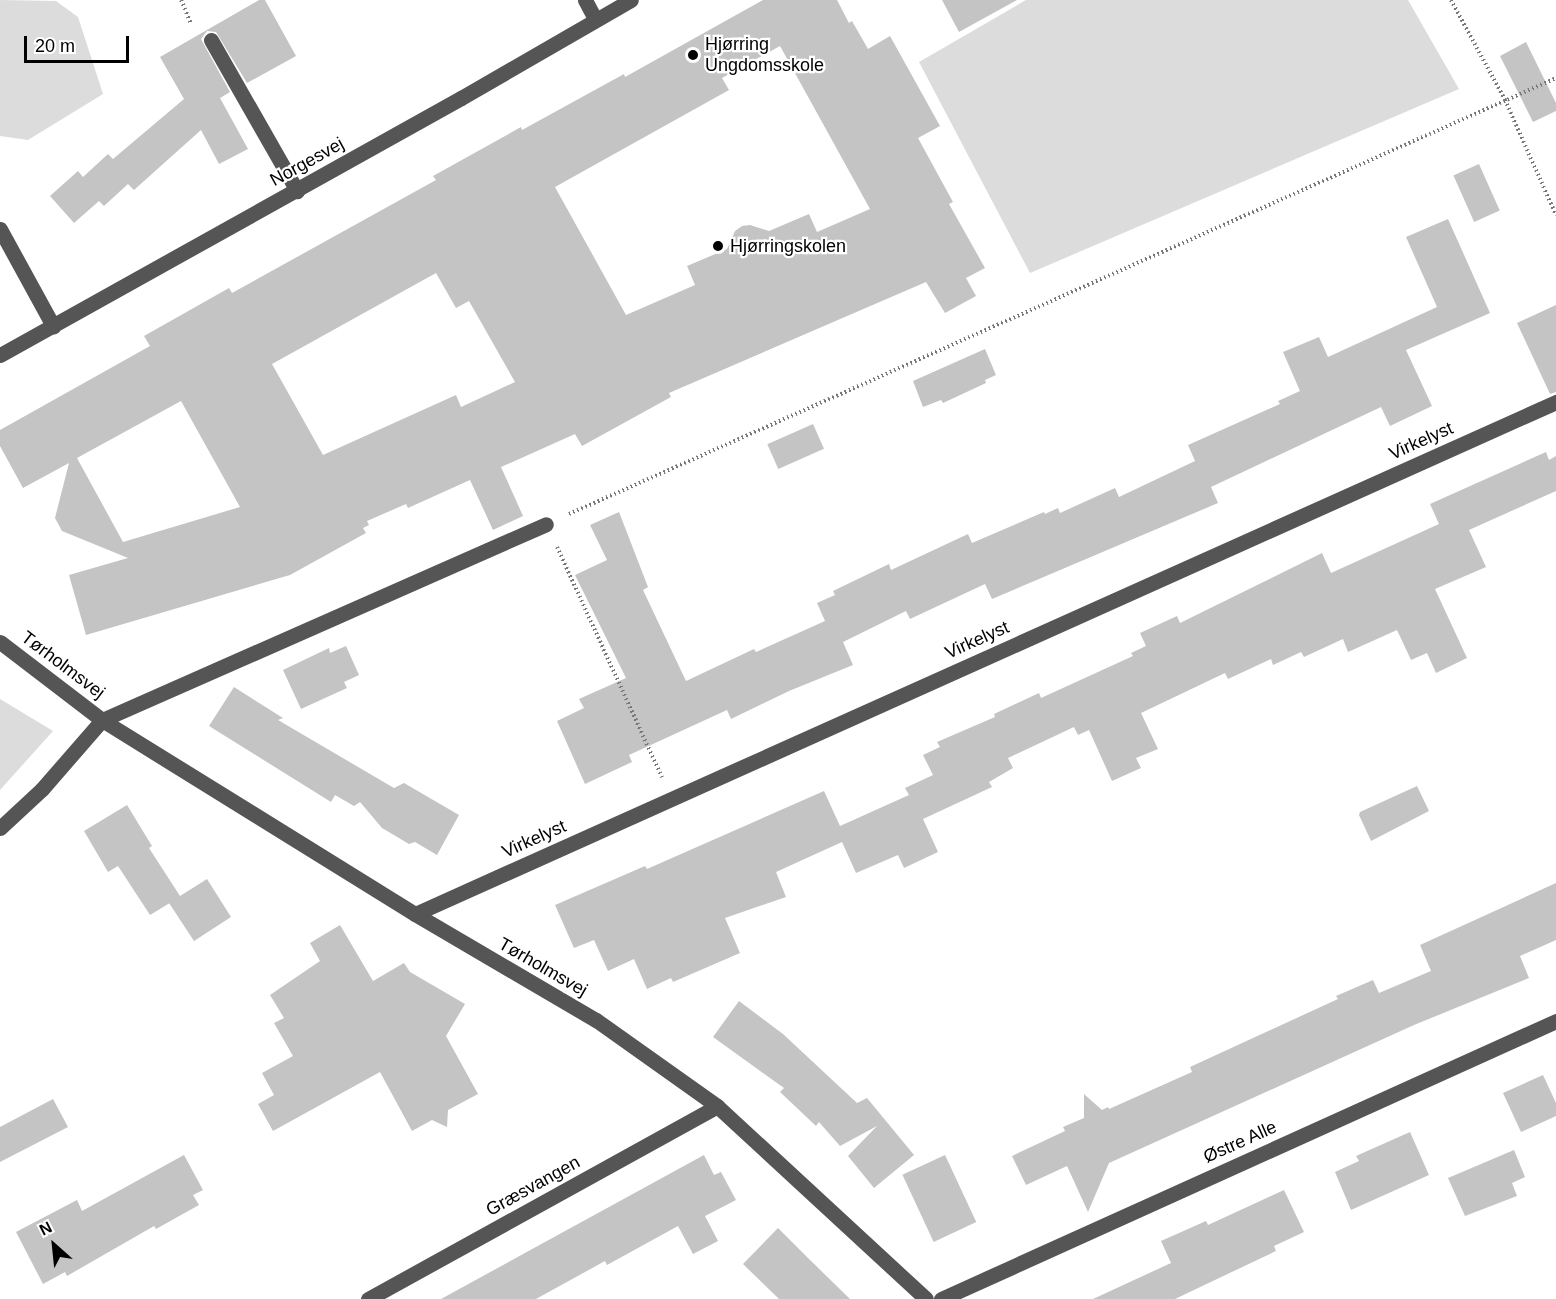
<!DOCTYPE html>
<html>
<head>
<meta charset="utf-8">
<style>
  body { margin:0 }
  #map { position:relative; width:1556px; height:1299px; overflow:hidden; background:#fff; font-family:Helvetica,sans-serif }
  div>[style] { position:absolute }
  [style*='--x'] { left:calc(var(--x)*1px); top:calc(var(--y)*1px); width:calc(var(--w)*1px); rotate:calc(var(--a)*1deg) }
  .green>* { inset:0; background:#dcdcdc }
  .building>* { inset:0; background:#c4c4c4; transform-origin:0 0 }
  .path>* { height:4px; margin-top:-2px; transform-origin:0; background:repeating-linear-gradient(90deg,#777 0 1.5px,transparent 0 4.5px) }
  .minor>* { height:15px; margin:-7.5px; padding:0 7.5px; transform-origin:7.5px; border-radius:7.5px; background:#555 }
  .dots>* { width:16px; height:16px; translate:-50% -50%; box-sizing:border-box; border:3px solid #fff; border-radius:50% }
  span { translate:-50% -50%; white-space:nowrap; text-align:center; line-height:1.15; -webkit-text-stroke:4.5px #fff; paint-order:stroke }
  .poi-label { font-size:18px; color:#000 }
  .left { translate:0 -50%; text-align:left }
  .street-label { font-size:18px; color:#000 }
  .north { position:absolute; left:24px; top:1215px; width:60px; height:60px; -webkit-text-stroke:4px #fff; paint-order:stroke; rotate:333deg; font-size:16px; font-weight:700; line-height:24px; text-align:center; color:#000 }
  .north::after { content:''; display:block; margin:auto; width:21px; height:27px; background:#000; clip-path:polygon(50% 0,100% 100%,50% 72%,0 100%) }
  .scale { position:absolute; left:24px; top:36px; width:105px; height:27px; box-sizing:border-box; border:3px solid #000; border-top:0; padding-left:8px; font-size:18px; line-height:21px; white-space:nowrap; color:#000; -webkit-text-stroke:4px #fff; paint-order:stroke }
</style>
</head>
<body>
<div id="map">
  <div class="green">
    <div style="clip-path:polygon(0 0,56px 1px,78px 17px,103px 94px,28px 140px,0 136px)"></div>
    <div style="clip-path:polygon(1026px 0,1408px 0,1459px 89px,1030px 273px,919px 62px)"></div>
    <div style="clip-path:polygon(0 699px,53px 731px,0 790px)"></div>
  </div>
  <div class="building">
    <div style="clip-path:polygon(259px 0,265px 0,296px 56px,247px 83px,216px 32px,207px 31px,201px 39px,230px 92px,220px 98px,248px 149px,219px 164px,201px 130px,134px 190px,128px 184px,104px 206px,99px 201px,74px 223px,50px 196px,78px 171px,83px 177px,108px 154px,113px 159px,184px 99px,160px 57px)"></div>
    <div style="clip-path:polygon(evenodd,763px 0,837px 0,849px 23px,852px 21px,868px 49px,890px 36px,940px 126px,918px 138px,953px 202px,949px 204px,985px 268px,966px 278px,976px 296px,945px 313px,926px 282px,669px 393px,671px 397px,582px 446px,575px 434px,501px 467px,523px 516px,493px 530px,470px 480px,408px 508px,406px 504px,367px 521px,369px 525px,363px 528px,366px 533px,290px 575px,86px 635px,69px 575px,128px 558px,62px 531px,55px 518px,69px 463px,23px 488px,0 446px,0 430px,150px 346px,144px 336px,229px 288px,232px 293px,436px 180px,433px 176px,521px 127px,522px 130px,624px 74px,625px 77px,763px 0,780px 46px,870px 209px,817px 232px,809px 214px,769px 231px,750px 225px,742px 226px,735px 231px,727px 249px,687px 266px,695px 285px,626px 315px,555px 187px,729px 90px,722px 78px,780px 46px,763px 0,436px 273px,456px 308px,469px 301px,515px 382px,461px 407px,456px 395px,323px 455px,272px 364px,436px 273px,763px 0,181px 401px,240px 507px,123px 542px,77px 458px,181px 401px)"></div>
    <div style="clip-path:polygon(942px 0,1017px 0,959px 32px)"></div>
    <div style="clip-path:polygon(1526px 42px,1556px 103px,1556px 111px,1533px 122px,1500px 56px)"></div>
    <div style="left:1479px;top:164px;width:51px;height:28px;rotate:66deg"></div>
    <div style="clip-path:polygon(1448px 219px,1490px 313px,1406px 350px,1432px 406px,1390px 426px,1381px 407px,1211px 487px,1218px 503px,992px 599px,985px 584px,910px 619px,906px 611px,843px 642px,853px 665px,789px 691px,731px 719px,727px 710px,629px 755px,632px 762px,585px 784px,557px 721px,584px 708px,579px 699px,626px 678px,575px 575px,607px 560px,590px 525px,619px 512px,648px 587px,643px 590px,686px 681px,754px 649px,756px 652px,825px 621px,817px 603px,835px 595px,833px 591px,889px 564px,891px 570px,968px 534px,972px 543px,1044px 512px,1045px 514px,1058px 508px,1060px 513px,1115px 488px,1119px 497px,1195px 461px,1188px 445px,1280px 404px,1278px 401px,1300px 391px,1283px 352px,1319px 337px,1328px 357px,1437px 307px,1406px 237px)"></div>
    <div style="clip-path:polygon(1556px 305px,1556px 392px,1550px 394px,1517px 323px)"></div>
    <div style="clip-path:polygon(985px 349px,996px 375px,985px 380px,986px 383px,943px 403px,941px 400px,923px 407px,913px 381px)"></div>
    <div style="left:813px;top:424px;width:27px;height:50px;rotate:66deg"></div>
    <div style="clip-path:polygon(1546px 452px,1549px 460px,1556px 456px,1556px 491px,1469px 530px,1486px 567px,1435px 589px,1467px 658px,1436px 673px,1427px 653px,1411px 660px,1397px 630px,1348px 652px,1343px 639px,1304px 657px,1301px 652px,1273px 665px,1271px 659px,1228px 679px,1225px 673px,1141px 713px,1158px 749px,1136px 758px,1141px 768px,1112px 781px,1089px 730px,1078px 735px,1074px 727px,1008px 758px,1013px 768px,989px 782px,992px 787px,923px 819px,938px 852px,904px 868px,898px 855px,856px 873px,842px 842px,776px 872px,786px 897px,725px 918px,740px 953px,673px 982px,671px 978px,647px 989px,634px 959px,608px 971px,594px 940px,574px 948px,555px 905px,645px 866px,647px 869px,824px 791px,840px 826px,909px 795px,905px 788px,933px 775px,923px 755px,940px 747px,937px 742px,995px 717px,994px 714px,1039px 693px,1041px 698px,1133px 656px,1131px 653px,1146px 646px,1140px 633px,1177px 616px,1180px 623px,1322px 553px,1331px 573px,1439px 524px,1430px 504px)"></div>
    <div style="clip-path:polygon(346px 646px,359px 675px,344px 682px,347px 688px,301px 709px,283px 670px,329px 648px,330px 653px)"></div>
    <div style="clip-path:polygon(234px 687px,283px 718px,278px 720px,394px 788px,404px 783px,459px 815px,437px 855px,415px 842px,409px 844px,382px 828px,360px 802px,354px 806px,335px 795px,331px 802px,209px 726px)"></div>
    <div style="clip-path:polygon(1417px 786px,1429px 811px,1371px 841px,1359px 815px,1360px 812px)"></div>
    <div style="clip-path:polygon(127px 805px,152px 846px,149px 848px,180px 896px,207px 879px,231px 917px,194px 941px,169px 903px,178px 898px,150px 915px,118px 866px,108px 872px,84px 831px)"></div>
    <div style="clip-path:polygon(1556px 883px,1556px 940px,1520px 956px,1529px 978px,1414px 1025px,1109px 1163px,1088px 1212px,1067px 1166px,1026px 1185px,1012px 1156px,1065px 1131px,1063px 1127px,1084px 1118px,1084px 1094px,1102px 1110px,1108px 1107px,1109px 1109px,1192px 1072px,1190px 1067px,1338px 999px,1336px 996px,1373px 980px,1379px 993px,1431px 971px,1420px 945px)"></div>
    <div style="clip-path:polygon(340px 925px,373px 981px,404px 963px,410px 972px,465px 1004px,446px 1036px,478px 1094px,448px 1110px,447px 1127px,432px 1120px,412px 1131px,380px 1072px,273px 1131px,258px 1104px,274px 1095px,262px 1073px,293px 1056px,274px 1023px,284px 1018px,270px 995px,320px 961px,310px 943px)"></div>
    <div style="clip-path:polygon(739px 1001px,783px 1034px,857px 1103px,867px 1098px,914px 1155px,874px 1188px,848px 1156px,877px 1126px,840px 1146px,819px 1122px,816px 1126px,780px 1092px,784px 1088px,713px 1037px)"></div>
    <div style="clip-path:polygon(1543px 1075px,1556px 1103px,1556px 1116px,1521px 1132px,1503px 1093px)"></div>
    <div style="clip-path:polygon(53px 1099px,68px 1127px,0 1162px,0 1127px)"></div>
    <div style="clip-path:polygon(1410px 1132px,1429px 1175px,1351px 1210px,1335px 1172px,1359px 1161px,1356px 1156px)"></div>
    <div style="clip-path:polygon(1514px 1150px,1525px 1177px,1512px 1183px,1517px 1196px,1465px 1216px,1448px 1178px)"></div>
    <div style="clip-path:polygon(184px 1155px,203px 1190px,193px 1195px,199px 1205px,156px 1229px,154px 1226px,67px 1276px,65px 1272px,43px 1284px,16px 1232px,77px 1200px,82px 1211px)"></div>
    <div style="clip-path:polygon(704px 1155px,714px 1175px,721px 1172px,736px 1200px,705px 1216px,718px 1241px,693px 1254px,678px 1226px,607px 1265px,605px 1261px,536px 1299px,441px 1299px)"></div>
    <div style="left:945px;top:1155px;width:74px;height:47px;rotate:65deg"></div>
    <div style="clip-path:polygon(1284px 1190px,1304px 1232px,1274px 1246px,1276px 1251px,1175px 1299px,1093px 1299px,1171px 1263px,1161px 1241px,1206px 1221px,1208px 1225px)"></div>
    <div style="clip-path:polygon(778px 1228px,807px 1257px,850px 1299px,779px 1299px,743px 1264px)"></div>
  </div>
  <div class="path">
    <div style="--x:181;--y:0;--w:26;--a:67"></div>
    <div style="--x:1451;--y:0;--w:114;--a:61.6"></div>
    <div style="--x:1505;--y:100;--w:126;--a:66.1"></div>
    <div style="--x:569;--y:514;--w:1079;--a:-23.83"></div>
    <div style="--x:557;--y:547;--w:253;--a:65.5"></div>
  </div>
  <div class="minor">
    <div style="--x:585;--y:0;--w:21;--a:62"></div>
    <div style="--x:211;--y:40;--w:174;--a:60.3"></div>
    <div style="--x:0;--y:229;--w:111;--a:61.3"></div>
    <div style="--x:0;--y:355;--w:528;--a:-29.14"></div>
    <div style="--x:461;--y:98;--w:196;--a:-30"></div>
    <div style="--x:0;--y:642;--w:128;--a:37.4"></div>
    <div style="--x:102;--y:720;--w:368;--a:31.8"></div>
    <div style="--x:415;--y:914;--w:210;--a:30.4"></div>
    <div style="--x:596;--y:1020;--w:148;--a:35.4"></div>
    <div style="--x:717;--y:1106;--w:284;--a:42.7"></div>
    <div style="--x:0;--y:828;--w:57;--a:-42.9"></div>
    <div style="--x:42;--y:789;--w:91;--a:-49"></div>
    <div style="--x:102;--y:720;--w:485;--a:-23.8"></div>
    <div style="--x:415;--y:914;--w:1251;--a:-24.17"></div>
    <div style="--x:368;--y:1299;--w:399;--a:-28.9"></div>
    <div style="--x:941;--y:1299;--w:675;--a:-24.32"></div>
  </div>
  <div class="dots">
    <div style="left:693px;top:55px;background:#000"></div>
    <div style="left:718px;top:246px;background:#000"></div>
  </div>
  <div class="poi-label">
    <span class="left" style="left:705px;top:55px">Hjørring<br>Ungdomsskole</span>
    <span class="left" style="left:730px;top:246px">Hjørringskolen</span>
  </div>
  <div class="street-label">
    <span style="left:307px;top:162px;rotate:-29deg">Norgesvej</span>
    <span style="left:1421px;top:441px;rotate:-24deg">Virkelyst</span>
    <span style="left:977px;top:640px;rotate:-24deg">Virkelyst</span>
    <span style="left:63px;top:665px;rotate:37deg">Tørholmsvej</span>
    <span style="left:534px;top:839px;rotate:-24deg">Virkelyst</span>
    <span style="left:543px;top:967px;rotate:30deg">Tørholmsvej</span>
    <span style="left:1240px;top:1142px;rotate:-24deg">Østre Alle</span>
    <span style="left:533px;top:1186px;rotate:-29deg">Græsvangen</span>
  </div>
  <div class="north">N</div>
  <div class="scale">20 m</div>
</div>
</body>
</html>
